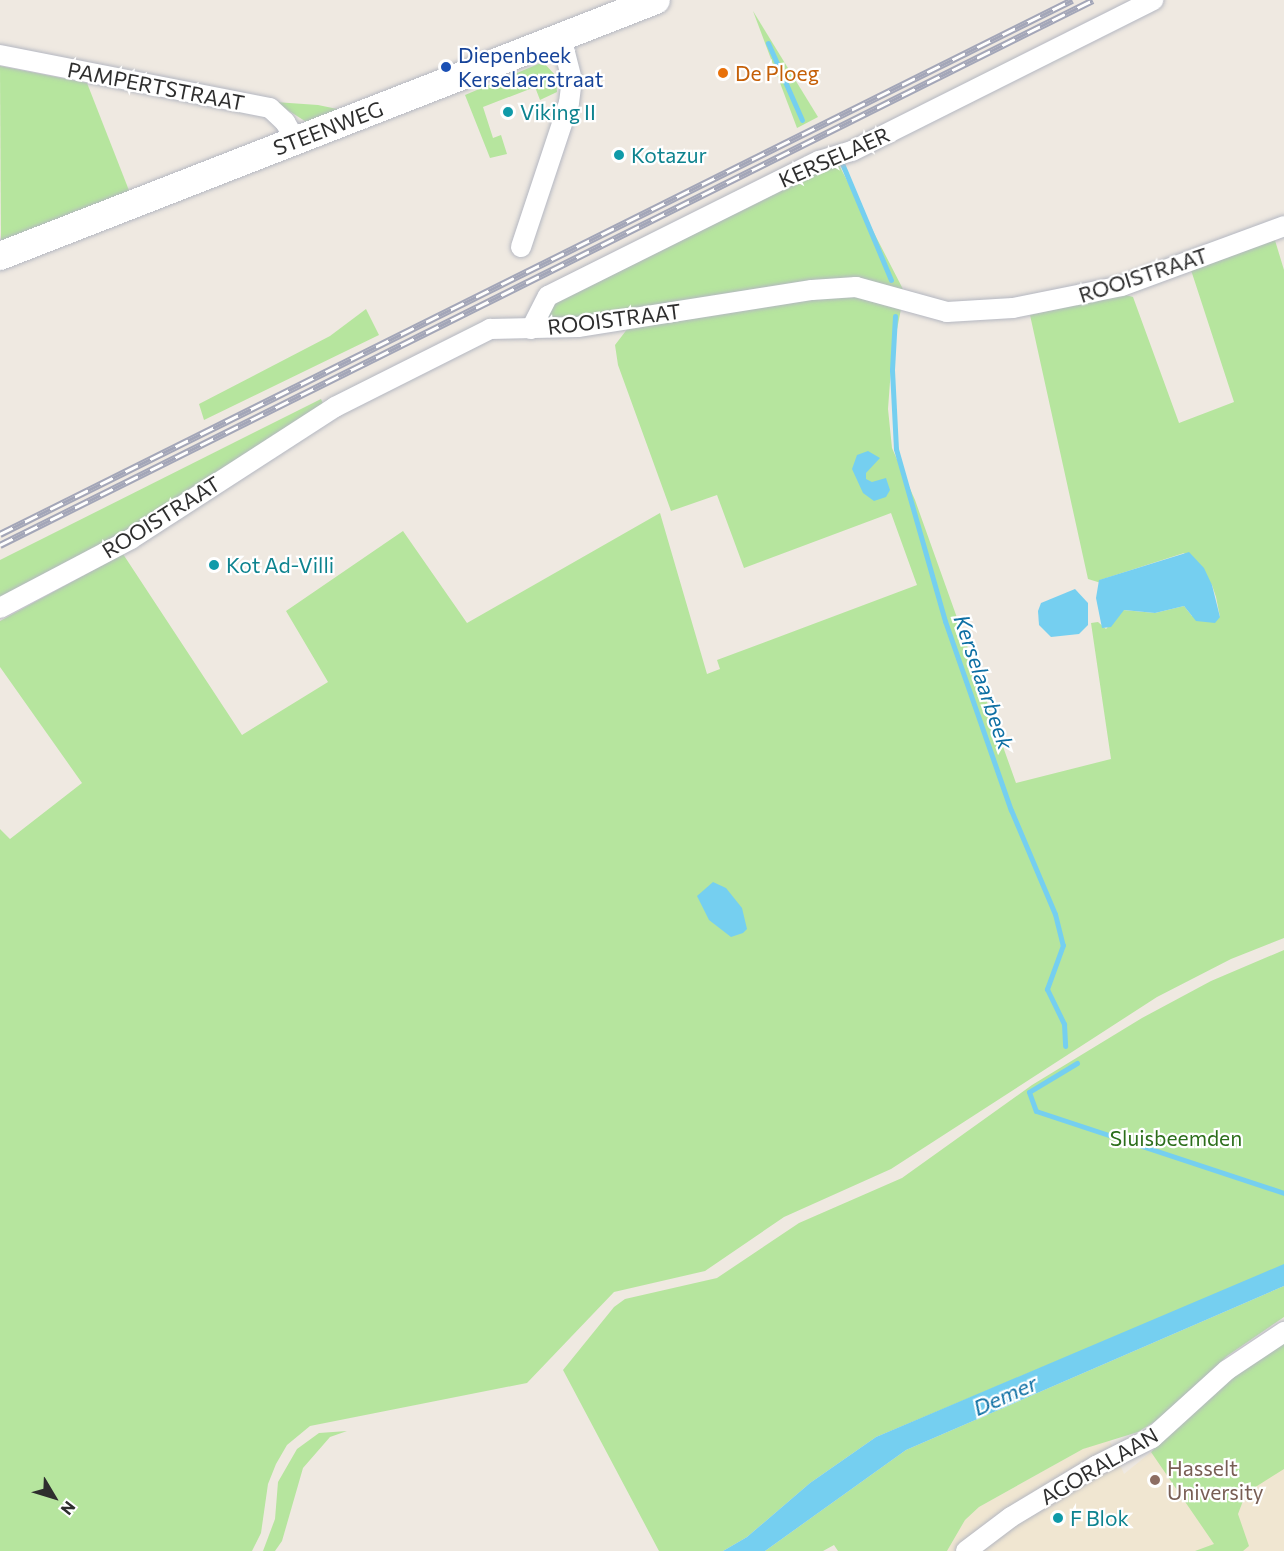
<!DOCTYPE html>
<html>
<head>
<meta charset="utf-8">
<style>
  body { margin:0 }
  #map { position:relative; width:1284px; height:1551px; overflow:hidden; background:#efe9e1; font-family:Commissioner,sans-serif }
  div>[style] { position:absolute }
  [style*='--x'] { left:calc(var(--x)*1px); top:calc(var(--y)*1px); width:calc(var(--w)*1px); rotate:calc(var(--a)*1deg) }
  .education>* { inset:0; background:#f0e6d1 }
  .green>* { inset:0; background:#b6e59e }
  .water>* { inset:0; background:#75cff0 }
  .stream>* { height:5px; margin:-2.5px; padding:0 2.5px; transform-origin:2.5px; border-radius:2.5px; background:#75cff0 }
  .roads { filter:drop-shadow(0 0 2px #b4b7c1) drop-shadow(0 0 2px #b4b7c1) }
  .street>* { height:20px; margin:-10px; padding:0 10px; transform-origin:10px; border-radius:10px; background:#fff }
  .secondary>* { height:28px; margin:-14px; padding:0 14px; transform-origin:14px; border-radius:14px; background:#fff }
  .rail>* { height:7px; margin-top:-3.5px; transform-origin:0; background:repeating-linear-gradient(90deg,#fff 0 14px,#a3a6b8 0 28px); box-sizing:border-box; border-block:2px solid #a3a6b8 }
  .dots>* { width:16px; height:16px; translate:-50% -50%; box-sizing:border-box; border:3px solid #fff; border-radius:50% }
  span { translate:-50% -50%; white-space:nowrap; text-align:center; line-height:1.15; -webkit-text-stroke:4.5px #fff; paint-order:stroke }
  .transit-label { font-size:21px; color:#164399 }
  .left { translate:0 -50%; text-align:left }
  .food-label { font-size:21px; color:#c56008 }
  .street-label { font-size:21px; color:#2e2e2e }
  .culture-label { font-size:21px; color:#0d838f }
  .park-label { font-size:21px; color:#2c6e1b }
  .education-label { font-size:21px; color:#785e54 }
  .water-label { font-size:22px; color:#0d6fa3; font-style:italic }
  .north { position:absolute; left:24px; top:1467px; width:60px; height:60px; -webkit-text-stroke:4px #fff; paint-order:stroke; rotate:128deg; font-size:16px; font-weight:700; line-height:24px; text-align:center; color:#2e2e2e }
  .north::after { content:''; display:block; margin:auto; width:21px; height:27px; background:#2e2e2e; clip-path:polygon(50% 0,100% 100%,50% 72%,0 100%) }
</style>
</head>
<body>
<div id="map">
  <div class="education">
    <div style="clip-path:polygon(1284px 1417px,1284px 1551px,947px 1551px,965px 1520px,979px 1507px,1083px 1449px,1109px 1439px,1124px 1474px,1151px 1452px)"></div>
  </div>
  <div class="green">
    <div style="clip-path:polygon(753px 11px,818px 117px,797px 128px)"></div>
    <div style="clip-path:polygon(543px 62px,556px 76px,557px 92px,540px 100px,535px 87px,483px 107px,493px 138px,501px 135px,507px 154px,490px 158px,465px 95px)"></div>
    <div style="clip-path:polygon(0 66px,87px 83px,130px 193px,1px 242px)"></div>
    <div style="clip-path:polygon(275px 102px,318px 105px,342px 110px,308px 123px)"></div>
    <div style="clip-path:polygon(838px 163px,906px 295px,871px 285px,583px 322px,541px 318px,552px 301px)"></div>
    <div style="clip-path:polygon(1274px 237px,1284px 270px,1284px 938px,1231px 959px,1157px 997px,891px 1169px,784px 1217px,705px 1271px,614px 1292px,527px 1383px,310px 1426px,287px 1445px,276px 1464px,268px 1484px,261px 1533px,252px 1551px,0 1551px,0 829px,10px 839px,82px 783px,0 667px,0 621px,123px 554px,242px 735px,328px 682px,286px 611px,403px 531px,467px 623px,660px 513px,707px 674px,720px 669px,717px 660px,917px 585px,891px 513px,744px 568px,717px 495px,671px 511px,618px 365px,615px 345px,628px 328px,788px 300px,853px 295px,901px 309px,892px 355px,888px 409px,892px 448px,915px 500px,1016px 783px,1111px 759px,1091px 623px,1098px 622px,1106px 629px,1123px 610px,1155px 613px,1184px 606px,1192px 616px,1220px 617px,1216px 597px,1212px 585px,1184px 553px,1100px 580px,1101px 583px,1088px 579px,1030px 315px,1122px 294px,1133px 297px,1179px 423px,1234px 402px,1191px 270px)"></div>
    <div style="clip-path:polygon(366px 309px,379px 335px,204px 420px,199px 404px,330px 336px)"></div>
    <div style="clip-path:polygon(321px 399px,324px 406px,134px 529px,0 601px,0 560px)"></div>
    <div style="clip-path:polygon(1284px 950px,1284px 1266px,876px 1437px,810px 1483px,747px 1537px,723px 1551px,659px 1551px,563px 1370px,614px 1307px,625px 1299px,717px 1278px,799px 1223px,902px 1178px,1032px 1085px,1142px 1018px,1211px 981px)"></div>
    <div style="clip-path:polygon(1284px 1286px,1284px 1317px,1227px 1356px,1162px 1417px,1138px 1432px,1083px 1449px,979px 1507px,965px 1520px,947px 1551px,838px 1551px,834px 1545px,823px 1551px,765px 1551px,906px 1450px)"></div>
    <div style="clip-path:polygon(1284px 1342px,1284px 1469px,1246px 1493px,1238px 1514px,1249px 1546px,1243px 1551px,1195px 1551px,1214px 1544px,1151px 1452px,1225px 1382px)"></div>
    <div style="clip-path:polygon(347px 1431px,330px 1437px,303px 1468px,282px 1541px,275px 1551px,263px 1551px,275px 1519px,278px 1482px,297px 1449px,319px 1433px)"></div>
  </div>
  <div class="water">
    <div style="clip-path:polygon(868px 451px,880px 458px,866px 473px,866px 479px,872px 482px,886px 478px,890px 490px,886px 497px,874px 501px,863px 493px,852px 469px,857px 455px)"></div>
    <div style="clip-path:polygon(1189px 552px,1204px 568px,1212px 585px,1220px 617px,1215px 623px,1196px 621px,1184px 606px,1155px 613px,1124px 610px,1111px 627px,1102px 628px,1096px 598px,1099px 580px)"></div>
    <div style="clip-path:polygon(1075px 589px,1088px 603px,1088px 625px,1079px 634px,1051px 637px,1039px 625px,1038px 611px,1041px 603px)"></div>
    <div style="clip-path:polygon(713px 882px,726px 888px,742px 908px,747px 929px,743px 933px,731px 937px,709px 920px,697px 896px)"></div>
    <div style="clip-path:polygon(1284px 1264px,1284px 1286px,906px 1450px,765px 1551px,723px 1551px,747px 1537px,810px 1483px,876px 1437px)"></div>
  </div>
  <div class="stream">
    <div style="--x:768;--y:43;--w:84;--a:66.2"></div>
    <div style="--x:841;--y:161;--w:129;--a:67.2"></div>
    <div style="--x:895;--y:316;--w:54;--a:93.2"></div>
    <div style="--x:892;--y:370;--w:79;--a:87.1"></div>
    <div style="--x:896;--y:449;--w:179;--a:74.1"></div>
    <div style="--x:945;--y:621;--w:200;--a:70.8"></div>
    <div style="--x:1011;--y:810;--w:113;--a:67.1"></div>
    <div style="--x:1055;--y:914;--w:32;--a:76"></div>
    <div style="--x:1063;--y:945;--w:47;--a:110"></div>
    <div style="--x:1047;--y:989;--w:39;--a:64"></div>
    <div style="--x:1064;--y:1024;--w:22;--a:87"></div>
    <div style="--x:1077;--y:1063;--w:56;--a:148.9"></div>
    <div style="--x:1029;--y:1092;--w:20;--a:70"></div>
    <div style="--x:1036;--y:1111;--w:261;--a:18.3"></div>
  </div>
  <div class="roads">
    <div class="street">
      <div style="--x:0;--y:55;--w:275;--a:11.1"></div>
      <div style="--x:270;--y:108;--w:21;--a:43"></div>
      <div style="--x:285;--y:122;--w:22;--a:60"></div>
      <div style="--x:521;--y:247;--w:152;--a:-71.6"></div>
      <div style="--x:569;--y:103;--w:23;--a:-83"></div>
      <div style="--x:572;--y:80;--w:44;--a:-104.3"></div>
      <div style="--x:531;--y:329;--w:37;--a:-63"></div>
      <div style="--x:548;--y:296;--w:303;--a:-26.5"></div>
      <div style="--x:819;--y:161;--w:34;--a:-17"></div>
      <div style="--x:852;--y:151;--w:337;--a:-26.6"></div>
      <div style="--x:0;--y:608;--w:148;--a:-27.8"></div>
      <div style="--x:131;--y:539;--w:243;--a:-32.9"></div>
      <div style="--x:335;--y:407;--w:174;--a:-26.7"></div>
      <div style="--x:490;--y:329;--w:88;--a:-1.3"></div>
      <div style="--x:578;--y:327;--w:237;--a:-9"></div>
      <div style="--x:812;--y:290;--w:44;--a:-3.9"></div>
      <div style="--x:856;--y:287;--w:94;--a:15.4"></div>
      <div style="--x:947;--y:312;--w:66;--a:-3.5"></div>
      <div style="--x:1013;--y:308;--w:111;--a:-11.4"></div>
      <div style="--x:1122;--y:286;--w:173;--a:-20.3"></div>
      <div style="--x:966;--y:1551;--w:56;--a:-37.1"></div>
      <div style="--x:1011;--y:1517;--w:99;--a:-31"></div>
      <div style="--x:1096;--y:1466;--w:63;--a:-26.6"></div>
      <div style="--x:1152;--y:1438;--w:101;--a:-42.2"></div>
      <div style="--x:1227;--y:1370;--w:69;--a:-33.7"></div>
    </div>
    <div class="secondary">
      <div style="--x:0;--y:256;--w:704;--a:-21.32"></div>
    </div>
  </div>
  <div class="rail">
    <div style="--x:0;--y:534;--w:1198;--a:-26.48"></div>
    <div style="--x:0;--y:545;--w:1221;--a:-26.5"></div>
  </div>
  <div class="dots">
    <div style="left:446px;top:67px;background:#1a4fb4"></div>
    <div style="left:723px;top:73px;background:#e8710a"></div>
    <div style="left:508px;top:112px;background:#0f9aa8"></div>
    <div style="left:619px;top:155px;background:#0f9aa8"></div>
    <div style="left:214px;top:565px;background:#0f9aa8"></div>
    <div style="left:1155px;top:1480px;background:#8d6e63"></div>
    <div style="left:1058px;top:1518px;background:#0f9aa8"></div>
  </div>
  <div class="transit-label">
    <span class="left" style="left:458px;top:67px">Diepenbeek<br>Kerselaerstraat</span>
  </div>
  <div class="food-label">
    <span class="left" style="left:735px;top:73px">De Ploeg</span>
  </div>
  <div class="street-label">
    <span style="left:156px;top:86px;rotate:11deg">PAMPERTSTRAAT</span>
    <span style="left:328px;top:128px;rotate:-21deg">STEENWEG</span>
    <span style="left:834px;top:157px;rotate:-24deg">KERSELAER</span>
    <span style="left:1143px;top:275px;rotate:-18deg">ROOISTRAAT</span>
    <span style="left:614px;top:319px;rotate:-7deg">ROOISTRAAT</span>
    <span style="left:161px;top:517px;rotate:-32deg">ROOISTRAAT</span>
    <span style="left:1099px;top:1466px;rotate:-30deg">AGORALAAN</span>
  </div>
  <div class="culture-label">
    <span class="left" style="left:520px;top:112px">Viking II</span>
    <span class="left" style="left:631px;top:155px">Kotazur</span>
    <span class="left" style="left:226px;top:565px">Kot Ad-Villi</span>
    <span class="left" style="left:1070px;top:1518px">F Blok</span>
  </div>
  <div class="park-label">
    <span style="left:1176px;top:1138px">Sluisbeemden</span>
  </div>
  <div class="education-label">
    <span class="left" style="left:1167px;top:1480px">Hasselt<br>University</span>
  </div>
  <div class="water-label">
    <span style="left:984px;top:682px;rotate:71deg">Kerselaarbeek</span>
    <span style="left:1005px;top:1395px;rotate:-24deg">Demer</span>
  </div>
  <div class="north">N</div>
</div>
</body>
</html>
